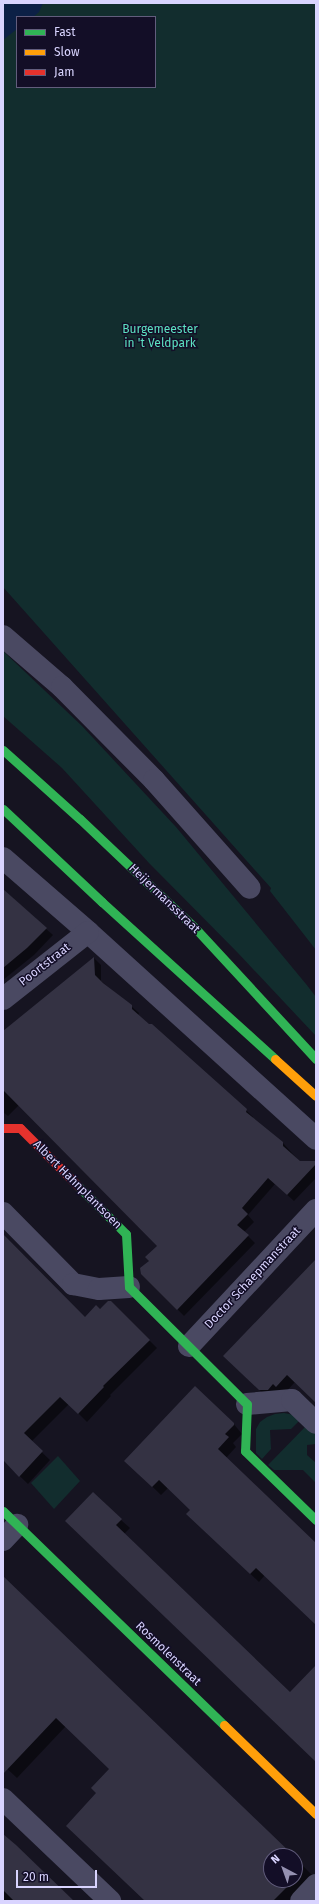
<!DOCTYPE html>
<html>
<head>
<meta charset="utf-8">
<style>
  body { margin:0 }
  #map { position:relative; width:319px; height:1904px; overflow:hidden; background:#161421; font-family:"Fira Sans",sans-serif }
  div>[style] { position:absolute }
  [style*='--x'] { left:calc(var(--x)*1px); top:calc(var(--y)*1px); width:calc(var(--w)*1px); rotate:calc(var(--a)*1deg) }
  .green>* { inset:0; background:#122d2e }
  .water>* { inset:0; background:#0c2046 }
  .shadow>* { inset:0; background:#0007 }
  .building>* { inset:0; background:#343243 }
  .street>* { height:22px; margin:-11px; padding:0 11px; transform-origin:11px; border-radius:11px; background:#4a4962 }
  .fast>* { height:9px; margin:-4.5px; padding:0 4.5px; transform-origin:4.5px; border-radius:4.5px; background:#30b455 }
  .slow>* { height:9px; margin:-4.5px; padding:0 4.5px; transform-origin:4.5px; border-radius:4.5px; background:#ff9f0a }
  .jam>* { height:9px; margin:-4.5px; padding:0 4.5px; transform-origin:4.5px; border-radius:4.5px; background:#e5322d }
  span { translate:-50% -50%; white-space:nowrap; text-align:center; line-height:1.15; -webkit-text-stroke:3px #130e27; paint-order:stroke }
  .park-label { font-size:12px; color:#5ce3c3 }
  .street-label { font-size:12px; color:#d9d4ff }
  .frame { position:absolute; inset:0; border:4px solid #d9d4ff; pointer-events:none }
  .legend { position:absolute; left:16px; top:16px; width:140px; height:72px; box-sizing:border-box; background:#130e27; border:1px solid #625d7d; margin:0; padding:5px 7px; list-style:none; font-size:12px; color:#d9d4ff }
  .legend li { display:flex; align-items:center; gap:8px; height:20px }
  .legend b { width:20px; border:1px solid #625d7d }
  .north { position:absolute; left:263px; top:1848px; width:40px; height:40px; box-sizing:border-box; background:#130e27; border:1px solid #625d7d; border-radius:50%; rotate:319deg; font-size:11px; font-weight:700; line-height:16px; text-align:center; color:#d9d4ff }
  .north::after { content:''; display:block; margin:auto; width:14px; height:18px; background:#9591b1; clip-path:polygon(50% 0,100% 100%,50% 72%,0 100%) }
  .scale { position:absolute; left:16px; top:1870px; width:81px; height:18px; box-sizing:border-box; border:2px solid #d9d4ff; border-top:0; padding-left:5px; font-size:12px; line-height:14px; white-space:nowrap; color:#d9d4ff; -webkit-text-stroke:3px #130e27; paint-order:stroke }
</style>
</head>
<body>
<div id="map">
  <div class="green">
    <div style="clip-path:polygon(evenodd,3px 3px,316px 3px,316px 950px,270px 891px,271px 888px,3px 587px,3px 3px,17px 17px,155px 17px,155px 87px,17px 87px,17px 17px)"></div>
    <div style="clip-path:polygon(3px 651px,82px 726px,176px 827px,306px 984px,316px 997px,316px 1036px,237px 952px,149px 863px,62px 768px,3px 716px)"></div>
    <div style="clip-path:polygon(284px 1413px,294px 1415px,300px 1420px,291px 1429px,270px 1430px,271px 1449px,262px 1459px,256px 1453px,256px 1429px,260px 1422px,267px 1417px,275px 1414px)"></div>
    <div style="clip-path:polygon(306px 1426px,316px 1435px,316px 1444px,307px 1445px,307px 1455px,316px 1463px,316px 1483px,303px 1470px,274px 1470px,268px 1465px)"></div>
    <div style="clip-path:polygon(58px 1456px,80px 1481px,54px 1509px,31px 1483px)"></div>
  </div>
  <div class="water">
    <div style="clip-path:polygon(3px 3px,43px 3px,39px 12px,33px 17px,17px 17px,17px 29px,3px 40px)"></div>
  </div>
  <div class="shadow">
    <div style="clip-path:polygon(3px 891px,53px 935px,34px 955px,3px 980px)"></div>
    <div style="clip-path:polygon(94px 958px,101px 965px,101px 981px,131px 1006px,139px 1013px,138px 1016px,246px 1110px,253px 1117px,253px 1119px,283px 1143px,300px 1162px,316px 1162px,316px 1178px,294px 1201px,275px 1184px,248px 1215px,254px 1222px,244px 1232px,255px 1243px,184px 1316px,142px 1273px,158px 1246px,19px 1105px,8px 1116px,4px 1113px,3px 1114px,3px 1032px)"></div>
    <div style="clip-path:polygon(3px 1235px,85px 1318px,111px 1302px,157px 1348px,110px 1395px,111px 1396px,87px 1422px,69px 1404px,31px 1442px,50px 1460px,28px 1484px,3px 1460px)"></div>
    <div style="clip-path:polygon(316px 1260px,316px 1402px,295px 1382px,284px 1394px,267px 1397px,231px 1363px)"></div>
    <div style="clip-path:polygon(233px 1423px,242px 1434px,233px 1443px,236px 1447px,226px 1458px,316px 1545px,316px 1624px,265px 1575px,259px 1582px,196px 1522px,191px 1510px,168px 1488px,161px 1495px,134px 1469px)"></div>
    <div style="clip-path:polygon(121px 1520px,130px 1528px,124px 1534px,316px 1718px,316px 1761px,75px 1530px)"></div>
    <div style="clip-path:polygon(3px 1589px,293px 1856px,271px 1856px,271px 1880px,295px 1880px,295px 1858px,313px 1876px,290px 1901px,146px 1901px,98px 1793px,111px 1770px,66px 1726px,17px 1778px,3px 1765px)"></div>
    <div style="clip-path:polygon(3px 1835px,72px 1901px,3px 1901px)"></div>
  </div>
  <div class="building">
    <div style="clip-path:polygon(3px 889px,47px 928px,27px 948px,3px 968px)"></div>
    <div style="clip-path:polygon(94px 957px,95px 975px,103px 983px,132px 1005px,132px 1009px,149px 1024px,152px 1024px,247px 1109px,246px 1112px,283px 1142px,283px 1146px,300px 1161px,316px 1161px,316px 1164px,287px 1195px,268px 1178px,242px 1208px,248px 1214px,237px 1225px,249px 1235px,177px 1310px,141px 1274px,140px 1268px,149px 1261px,145px 1257px,157px 1246px,3px 1090px,3px 1031px)"></div>
    <div style="clip-path:polygon(3px 1234px,85px 1317px,96px 1305px,100px 1309px,108px 1301px,111px 1301px,150px 1340px,103px 1386px,104px 1387px,78px 1414px,60px 1397px,24px 1433px,43px 1451px,19px 1477px,3px 1460px)"></div>
    <div style="clip-path:polygon(316px 1259px,316px 1403px,287px 1375px,276px 1387px,273px 1384px,268px 1390px,259px 1390px,223px 1356px)"></div>
    <div style="clip-path:polygon(195px 1386px,234px 1423px,234px 1425px,225px 1434px,229px 1437px,218px 1449px,316px 1543px,316px 1625px,256px 1568px,250px 1574px,186px 1514px,190px 1510px,159px 1480px,152px 1487px,124px 1461px)"></div>
    <div style="clip-path:polygon(93px 1492px,122px 1519px,116px 1525px,290px 1692px,316px 1665px,316px 1762px,65px 1521px)"></div>
    <div style="clip-path:polygon(3px 1576px,294px 1856px,271px 1856px,271px 1880px,294px 1880px,273px 1901px,145px 1901px,66px 1826px,96px 1793px,91px 1788px,109px 1769px,56px 1718px,3px 1774px)"></div>
    <div style="clip-path:polygon(3px 1834px,16px 1845px,74px 1901px,14px 1901px,3px 1890px)"></div>
    <div style="clip-path:polygon(295px 1857px,302px 1863px,302px 1872px,295px 1879px)"></div>
  </div>
  <div class="street">
    <div style="--x:3;--y:636;--w:78;--a:40.8"></div>
    <div style="--x:62;--y:687;--w:131;--a:45.3"></div>
    <div style="--x:154;--y:780;--w:144;--a:48.4"></div>
    <div style="--x:3;--y:858;--w:113;--a:41"></div>
    <div style="--x:88;--y:932;--w:308;--a:42.2"></div>
    <div style="--x:3;--y:999;--w:108;--a:-38.2"></div>
    <div style="--x:3;--y:1213;--w:100;--a:45.4"></div>
    <div style="--x:73;--y:1284;--w:26;--a:11"></div>
    <div style="--x:99;--y:1289;--w:30;--a:-4"></div>
    <div style="--x:189;--y:1346;--w:186;--a:-47"></div>
    <div style="--x:247;--y:1404;--w:45;--a:-5.1"></div>
    <div style="--x:292;--y:1400;--w:33;--a:44"></div>
    <div style="--x:3;--y:1540;--w:21;--a:-47"></div>
    <div style="--x:3;--y:1799;--w:148;--a:43.6"></div>
    <div style="--x:301;--y:1901;--w:22;--a:-47"></div>
  </div>
  <div class="fast">
    <div style="--x:3;--y:750;--w:103;--a:41.9"></div>
    <div style="--x:80;--y:819;--w:160;--a:43.5"></div>
    <div style="--x:196;--y:929;--w:177;--a:47.3"></div>
    <div style="--x:3;--y:809;--w:136;--a:43.2"></div>
    <div style="--x:102;--y:902;--w:234;--a:42.2"></div>
    <div style="--x:78;--y:1186;--w:68;--a:45"></div>
    <div style="--x:126;--y:1234;--w:53;--a:86.8"></div>
    <div style="--x:129;--y:1287;--w:166;--a:44.8"></div>
    <div style="--x:247;--y:1404;--w:47;--a:92.4"></div>
    <div style="--x:245;--y:1451;--w:99;--a:44.2"></div>
    <div style="--x:3;--y:1511;--w:308;--a:44.1"></div>
  </div>
  <div class="slow">
    <div style="--x:275;--y:1059;--w:55;--a:42.1"></div>
    <div style="--x:224;--y:1725;--w:128;--a:44.1"></div>
  </div>
  <div class="jam">
    <div style="--x:3;--y:1128;--w:17;--a:0"></div>
    <div style="--x:20;--y:1128;--w:82;--a:45"></div>
  </div>
  <div class="park-label">
    <span style="left:160px;top:337px">Burgemeester<br>in 't Veldpark</span>
  </div>
  <div class="street-label">
    <span style="left:164px;top:899px;rotate:44deg">Heijermansstraat</span>
    <span style="left:45px;top:965px;rotate:-38deg">Poortstraat</span>
    <span style="left:77px;top:1185px;rotate:45deg">Albert Hahnplantsoen</span>
    <span style="left:253px;top:1278px;rotate:-47deg">Doctor Schaepmanstraat</span>
    <span style="left:168px;top:1654px;rotate:44deg">Rosmolenstraat</span>
  </div>
  <div class="frame"></div>
  <ul class="legend">
  <li><b style="height:5px;background:#30b455"></b>Fast</li>
  <li><b style="height:5px;background:#ff9f0a"></b>Slow</li>
  <li><b style="height:5px;background:#e5322d"></b>Jam</li>
  </ul>
  <div class="north">N</div>
  <div class="scale">20 m</div>
</div>
</body>
</html>
